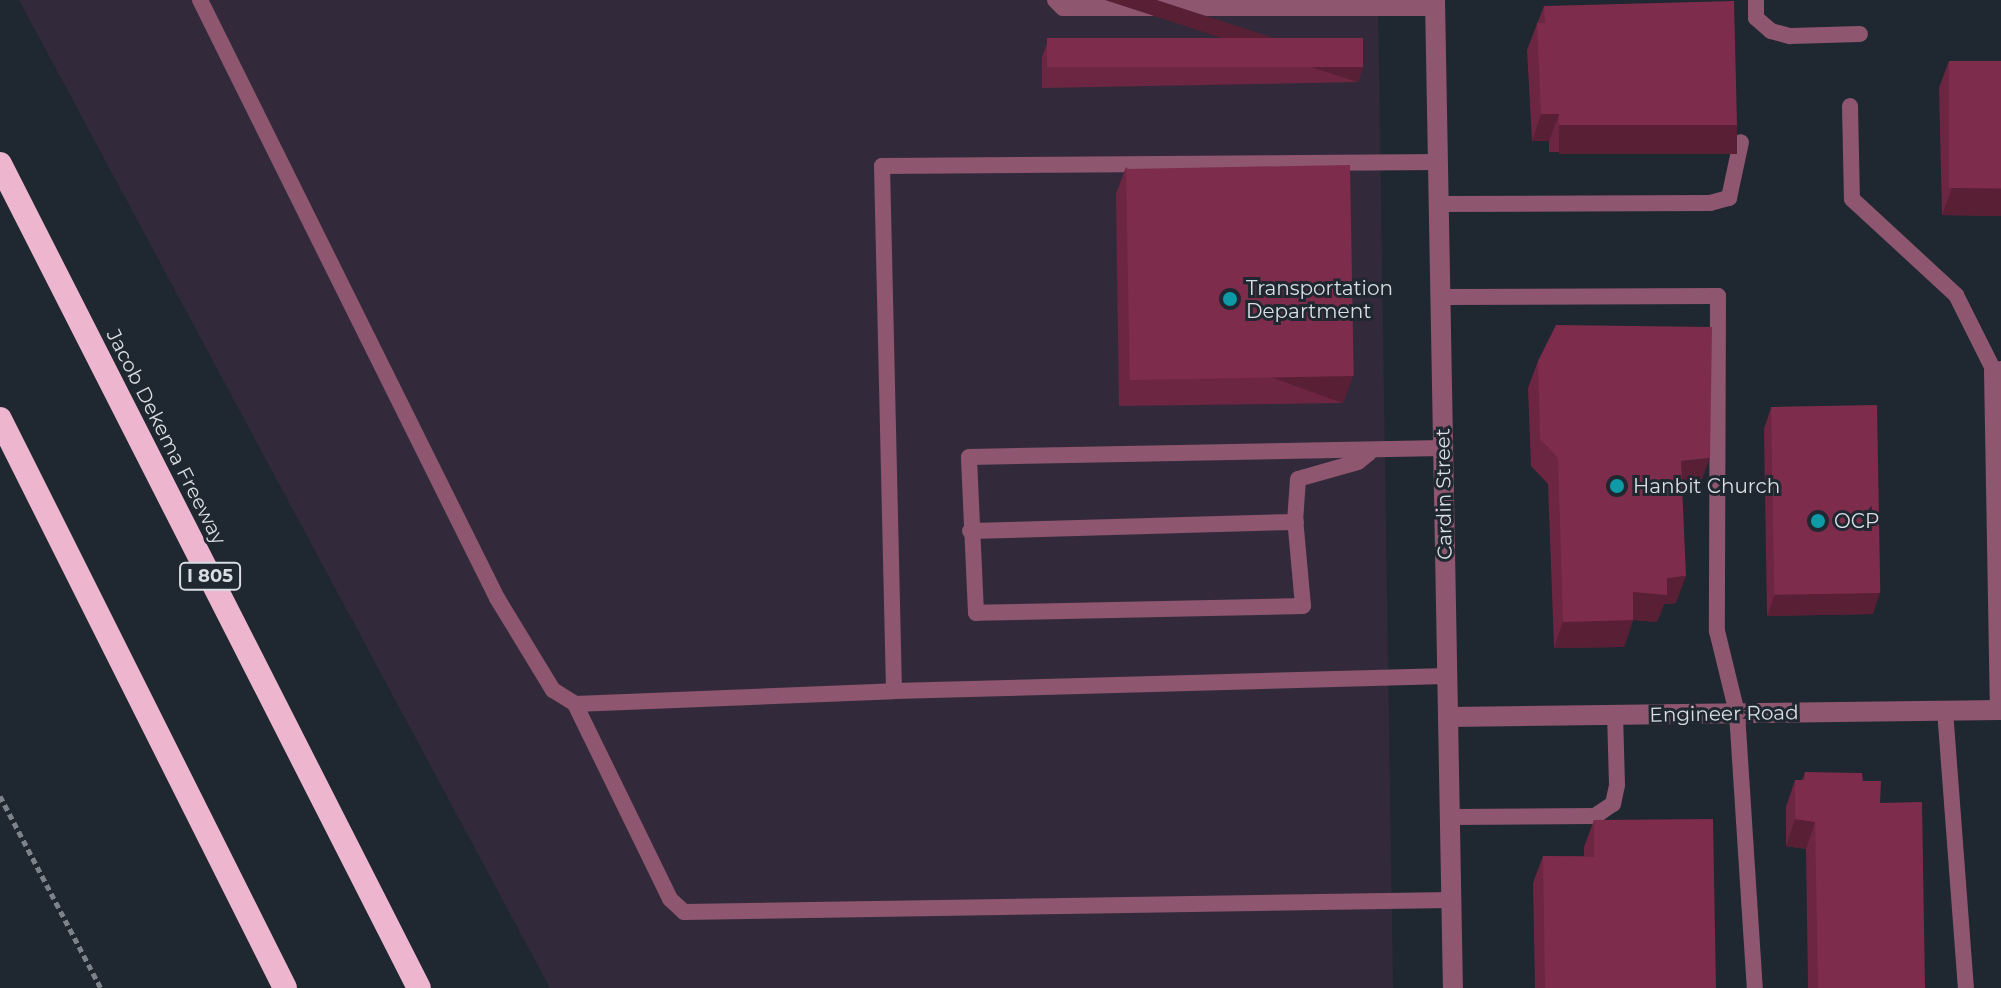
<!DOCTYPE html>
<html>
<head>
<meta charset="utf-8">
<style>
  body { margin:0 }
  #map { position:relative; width:2001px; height:988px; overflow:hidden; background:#1f2730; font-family:Montserrat,sans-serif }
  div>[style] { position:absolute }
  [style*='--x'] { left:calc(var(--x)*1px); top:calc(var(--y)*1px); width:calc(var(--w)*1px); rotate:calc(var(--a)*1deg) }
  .industrial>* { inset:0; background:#322a3a }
  .path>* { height:5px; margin-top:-2.5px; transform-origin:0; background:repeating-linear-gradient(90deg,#7c838b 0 6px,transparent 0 10px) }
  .service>* { height:16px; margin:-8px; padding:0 8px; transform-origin:8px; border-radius:8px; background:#8e566f }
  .minor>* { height:20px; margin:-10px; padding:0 10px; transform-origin:10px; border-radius:10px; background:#8e566f }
  .tertiary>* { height:20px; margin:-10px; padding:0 10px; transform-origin:10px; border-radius:10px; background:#8e566f }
  .motorway>* { height:24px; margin:-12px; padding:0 12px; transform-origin:12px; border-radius:12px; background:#eeb6ce }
  .wall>* { inset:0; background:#6c2641 }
  .shaded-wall>* { inset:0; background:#581f35; transform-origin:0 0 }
  .building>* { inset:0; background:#7e2c4c; transform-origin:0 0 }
  .dots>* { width:22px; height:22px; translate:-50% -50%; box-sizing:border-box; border:4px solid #1f2730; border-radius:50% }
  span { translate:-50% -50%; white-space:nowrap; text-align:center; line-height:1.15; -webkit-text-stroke:6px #1f2730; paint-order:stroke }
  .shield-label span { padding:2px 6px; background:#1f2730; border:2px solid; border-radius:6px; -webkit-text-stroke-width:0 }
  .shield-label { font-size:18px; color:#d8dee4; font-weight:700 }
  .poi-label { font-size:20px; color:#d8dee4 }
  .left { translate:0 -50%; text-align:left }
  .street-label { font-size:20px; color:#d8dee4 }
</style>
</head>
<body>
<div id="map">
  <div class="industrial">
    <div style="clip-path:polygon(19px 0,1378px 0,1393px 988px,550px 988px)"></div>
  </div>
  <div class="path">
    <div style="--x:0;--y:796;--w:217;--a:62.3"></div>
  </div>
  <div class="service">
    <div style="--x:200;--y:0;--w:668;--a:63.59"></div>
    <div style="--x:497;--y:598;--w:108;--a:58.7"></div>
    <div style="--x:553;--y:690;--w:26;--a:32"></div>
    <div style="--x:575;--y:704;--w:319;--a:-2.3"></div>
    <div style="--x:1055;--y:0;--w:11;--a:45"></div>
    <div style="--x:1063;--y:8;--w:372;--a:0"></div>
    <div style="--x:1756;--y:0;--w:18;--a:90"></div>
    <div style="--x:1756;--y:18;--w:20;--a:41"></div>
    <div style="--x:1771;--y:31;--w:20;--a:15"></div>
    <div style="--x:1790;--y:36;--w:70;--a:-1.6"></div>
    <div style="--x:1850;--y:106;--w:93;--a:88.8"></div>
    <div style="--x:1852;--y:199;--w:142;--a:42.7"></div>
    <div style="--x:1956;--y:295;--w:85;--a:63.4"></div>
    <div style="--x:1994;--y:371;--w:7;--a:-16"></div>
    <div style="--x:1438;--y:162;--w:556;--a:179.59"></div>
    <div style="--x:882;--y:166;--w:525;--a:88.69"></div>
    <div style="--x:894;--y:691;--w:553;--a:-1.55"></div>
    <div style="--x:1439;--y:204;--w:271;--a:-0.2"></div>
    <div style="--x:1710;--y:203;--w:20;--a:-15"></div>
    <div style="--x:1729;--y:198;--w:57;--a:-77.9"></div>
    <div style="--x:1440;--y:297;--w:278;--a:-0.2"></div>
    <div style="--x:1718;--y:296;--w:335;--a:90.2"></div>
    <div style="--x:1717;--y:631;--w:84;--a:76.3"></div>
    <div style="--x:1737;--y:713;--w:276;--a:86.3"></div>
    <div style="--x:1369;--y:453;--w:14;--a:141"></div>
    <div style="--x:1358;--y:462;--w:62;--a:164.2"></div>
    <div style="--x:1298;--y:479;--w:39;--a:94"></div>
    <div style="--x:1295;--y:518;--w:88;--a:84.8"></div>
    <div style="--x:1303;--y:606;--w:327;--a:178.8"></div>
    <div style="--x:976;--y:613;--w:156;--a:-92.6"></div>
    <div style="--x:969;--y:457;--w:474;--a:-1.1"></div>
    <div style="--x:970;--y:531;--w:326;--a:-1.6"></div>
    <div style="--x:575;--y:704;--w:217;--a:64"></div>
    <div style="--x:670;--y:899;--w:19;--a:43"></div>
    <div style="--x:684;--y:912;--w:767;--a:-0.9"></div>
    <div style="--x:1945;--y:710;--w:279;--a:85.7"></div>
    <div style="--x:1450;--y:817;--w:145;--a:-0.4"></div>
    <div style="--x:1595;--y:816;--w:22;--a:-34"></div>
    <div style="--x:1613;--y:804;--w:19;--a:-78"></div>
    <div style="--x:1617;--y:785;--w:70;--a:-91.6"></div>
  </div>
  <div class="minor">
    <div style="--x:1994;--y:371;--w:339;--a:89"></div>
    <div style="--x:1448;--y:717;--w:553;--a:-0.73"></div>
  </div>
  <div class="tertiary">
    <div style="--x:1435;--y:0;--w:988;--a:88.96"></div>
  </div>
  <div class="motorway">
    <div style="--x:0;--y:164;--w:924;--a:63.05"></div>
    <div style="--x:0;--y:419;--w:636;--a:63.39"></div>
  </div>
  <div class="wall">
    <div style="clip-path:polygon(1544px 6px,1727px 152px,1549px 152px,1549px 141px,1532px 141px,1527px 50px)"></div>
    <div style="clip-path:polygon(1047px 43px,1363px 67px,1358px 82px,1042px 88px,1042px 57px)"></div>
    <div style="clip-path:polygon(1949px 61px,2001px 61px,2001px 216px,1942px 215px,1939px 88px)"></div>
    <div style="clip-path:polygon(1126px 167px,1343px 403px,1119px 406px,1116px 194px)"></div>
    <div style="clip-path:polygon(1538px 361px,1700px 485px,1682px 486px,1676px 603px,1664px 604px,1657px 622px,1633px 620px,1624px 647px,1554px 648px,1548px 484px,1531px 466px,1528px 388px)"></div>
    <div style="clip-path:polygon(1771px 408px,1873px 614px,1767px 616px,1764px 429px)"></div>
    <div style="clip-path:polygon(1805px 772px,1863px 781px,1880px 803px,1925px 988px,1808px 988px,1806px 849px,1786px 846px,1786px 807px,1795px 780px,1802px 780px)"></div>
    <div style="clip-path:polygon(1594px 820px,1716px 988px,1535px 988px,1533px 883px,1543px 856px,1584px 856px,1584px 847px)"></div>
  </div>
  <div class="shaded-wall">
    <div style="left:1363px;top:67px;width:16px;height:315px;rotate:108deg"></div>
    <div style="clip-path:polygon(1541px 114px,1559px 114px,1549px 141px,1532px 141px)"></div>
    <div style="left:1559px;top:125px;width:178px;height:29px"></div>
    <div style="clip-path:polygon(1952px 188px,2001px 189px,2001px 216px,1942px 215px)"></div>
    <div style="left:1353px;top:376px;width:29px;height:225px;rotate:110deg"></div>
    <div style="clip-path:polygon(1710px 458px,1700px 485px,1671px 487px,1681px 461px)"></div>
    <div style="clip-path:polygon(1686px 576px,1676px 603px,1664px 604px,1657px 622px,1623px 619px,1633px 592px,1667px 578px)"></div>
    <div style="clip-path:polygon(1880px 593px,1873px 614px,1767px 616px,1775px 594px)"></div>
    <div style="clip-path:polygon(1633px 620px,1624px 647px,1554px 648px,1563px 622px)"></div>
    <div style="clip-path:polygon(1795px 819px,1815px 822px,1806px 849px,1786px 846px)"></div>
  </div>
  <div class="building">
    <div style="clip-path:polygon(1734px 1px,1737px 125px,1559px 125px,1559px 114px,1541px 114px,1537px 23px,1545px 23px,1544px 6px)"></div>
    <div style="left:1363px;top:38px;width:29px;height:316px;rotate:90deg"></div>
    <div style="left:1949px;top:61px;width:52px;height:127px"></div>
    <div style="left:1350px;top:165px;width:211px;height:224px;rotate:89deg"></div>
    <div style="clip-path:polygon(1556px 325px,1712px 327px,1710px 458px,1681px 461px,1686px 576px,1667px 578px,1667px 595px,1633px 592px,1633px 620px,1563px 622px,1558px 458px,1540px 439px,1538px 361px)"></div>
    <div style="left:1877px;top:405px;width:188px;height:106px;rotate:89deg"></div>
    <div style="clip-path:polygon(1805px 772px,1862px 773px,1863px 781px,1881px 781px,1880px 803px,1922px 802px,1925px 988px,1818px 988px,1815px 822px,1795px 819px,1795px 780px,1805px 780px)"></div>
    <div style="clip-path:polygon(1713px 819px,1716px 988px,1545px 988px,1543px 856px,1594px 857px,1594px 820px)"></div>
  </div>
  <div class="dots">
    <div style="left:1230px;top:299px;background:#0f9aa8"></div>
    <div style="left:1617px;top:486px;background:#0f9aa8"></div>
    <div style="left:1818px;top:521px;background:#0f9aa8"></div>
  </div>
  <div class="shield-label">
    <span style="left:210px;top:576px">I 805</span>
  </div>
  <div class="poi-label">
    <span class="left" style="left:1246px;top:300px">Transportation<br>Department</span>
    <span class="left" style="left:1633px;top:486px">Hanbit Church</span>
    <span class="left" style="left:1834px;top:521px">OCP</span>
  </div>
  <div class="street-label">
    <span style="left:166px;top:437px;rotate:63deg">Jacob Dekema Freeway</span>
    <span style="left:1444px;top:494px;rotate:-91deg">Cardin Street</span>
    <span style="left:1724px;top:714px;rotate:-1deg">Engineer Road</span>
  </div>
</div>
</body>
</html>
